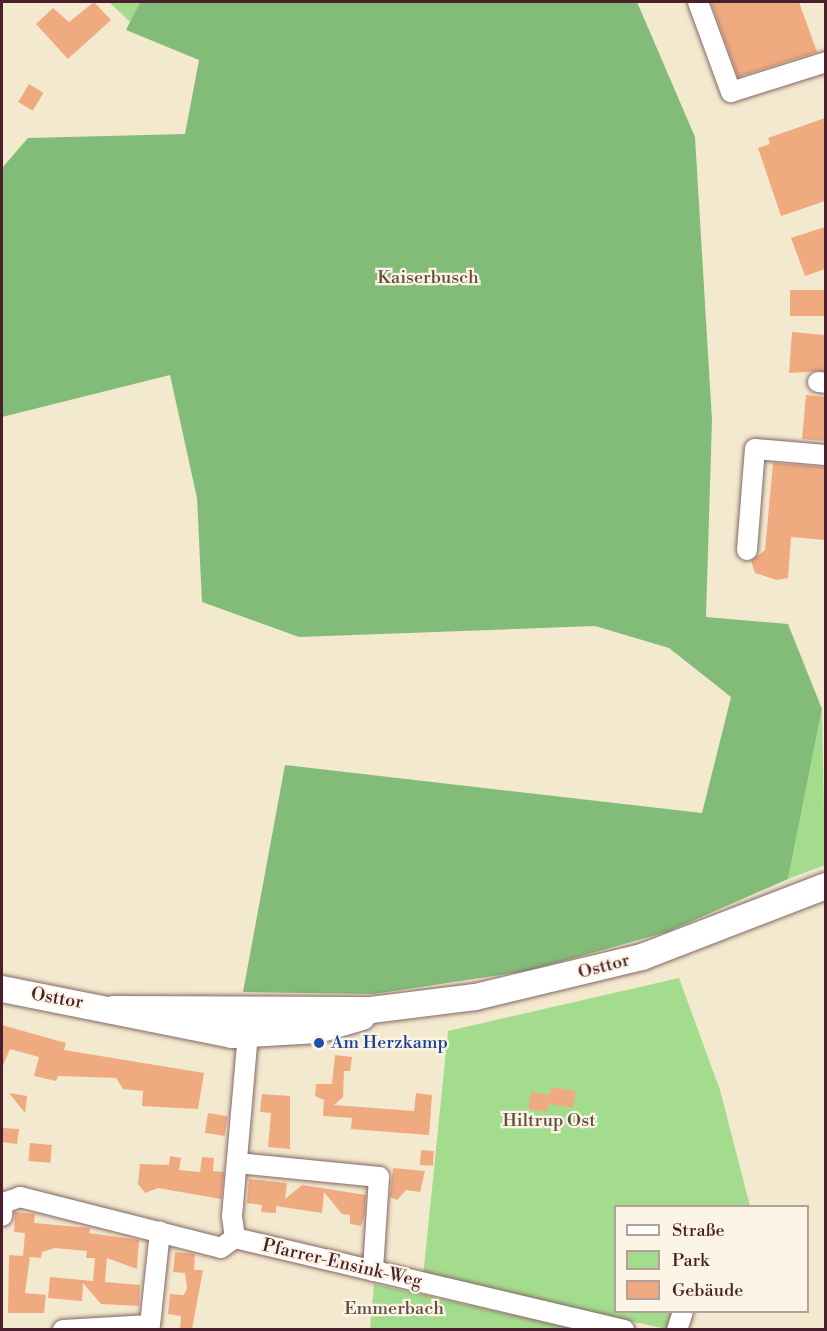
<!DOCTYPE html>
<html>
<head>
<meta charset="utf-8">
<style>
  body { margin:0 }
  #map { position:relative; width:827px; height:1331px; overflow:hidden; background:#f3e9cf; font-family:"Libre Bodoni",serif }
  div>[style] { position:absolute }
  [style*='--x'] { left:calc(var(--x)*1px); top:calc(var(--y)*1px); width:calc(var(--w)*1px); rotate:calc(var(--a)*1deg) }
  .green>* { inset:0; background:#a4dc8e }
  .forest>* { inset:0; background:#83bc79 }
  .building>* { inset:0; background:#f0aa80; transform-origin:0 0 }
  .roads { filter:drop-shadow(0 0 2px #856664) drop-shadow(0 0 2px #856664) }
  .minor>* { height:20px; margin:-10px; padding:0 10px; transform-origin:10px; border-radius:10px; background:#fff }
  .major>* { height:26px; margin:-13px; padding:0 13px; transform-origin:13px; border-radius:13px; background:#fff }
  .dots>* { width:16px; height:16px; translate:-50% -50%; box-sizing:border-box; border:3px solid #fcf5e5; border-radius:50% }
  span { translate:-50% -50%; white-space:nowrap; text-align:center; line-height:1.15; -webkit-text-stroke:4.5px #fcf5e5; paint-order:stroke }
  .park-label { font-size:18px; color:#604e44 }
  .street-label { font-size:18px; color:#4a1f2b }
  .transit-label { font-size:18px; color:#164399 }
  .left { translate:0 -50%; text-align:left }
  .frame { position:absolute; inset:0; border:3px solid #4a1f2b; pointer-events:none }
  .legend { position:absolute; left:614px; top:1205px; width:195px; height:108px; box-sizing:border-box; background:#fcf5e5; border:2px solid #b59f9b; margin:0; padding:8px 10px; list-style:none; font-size:18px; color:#4a1f2b }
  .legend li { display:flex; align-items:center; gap:12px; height:30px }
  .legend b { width:30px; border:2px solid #b59f9b }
</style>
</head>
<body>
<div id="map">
  <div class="green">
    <div style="clip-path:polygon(109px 2px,140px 2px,130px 22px)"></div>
    <div style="clip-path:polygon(822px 709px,825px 865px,788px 879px)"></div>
    <div style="clip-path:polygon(679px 978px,720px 1090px,750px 1206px,616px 1206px,616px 1312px,674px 1312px,667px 1329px,423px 1277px,448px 1031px)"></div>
    <div style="clip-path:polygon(374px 1284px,575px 1329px,370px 1329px)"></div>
  </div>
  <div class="forest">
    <div style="clip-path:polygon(140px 2px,637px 2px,695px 137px,712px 420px,706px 617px,788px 624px,822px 709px,788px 879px,667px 932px,527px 971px,374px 994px,243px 992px,285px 765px,702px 813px,731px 697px,669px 648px,595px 626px,299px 637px,202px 602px,197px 498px,170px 375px,2px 417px,2px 168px,28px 138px,185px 134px,199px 60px,126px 30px)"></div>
  </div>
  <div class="building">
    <div style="clip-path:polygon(94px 2px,111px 20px,68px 59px,36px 24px,53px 8px,69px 22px)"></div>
    <div style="clip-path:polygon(711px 2px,799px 2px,817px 52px,738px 77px)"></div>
    <div style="left:29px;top:84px;width:17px;height:21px;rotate:31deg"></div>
    <div style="clip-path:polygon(825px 118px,825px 201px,781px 216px,758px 148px,770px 144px,768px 138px)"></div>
    <div style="clip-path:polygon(825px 227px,825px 269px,805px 276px,791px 238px)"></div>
    <div style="left:825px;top:290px;width:26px;height:35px;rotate:90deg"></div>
    <div style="clip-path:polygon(792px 332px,825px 335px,825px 371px,789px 373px)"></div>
    <div style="clip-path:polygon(806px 395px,825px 397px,825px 441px,802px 439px)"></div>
    <div style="clip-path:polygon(773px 463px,825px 467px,825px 540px,791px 537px,788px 578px,777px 580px,755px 573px,751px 561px,765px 550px)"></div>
    <div style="clip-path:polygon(2px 1025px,66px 1043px,64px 1050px,204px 1073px,198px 1109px,142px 1106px,143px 1091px,123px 1089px,116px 1078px,58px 1076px,56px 1081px,34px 1076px,39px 1057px,10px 1049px,2px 1068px)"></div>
    <div style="clip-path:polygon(335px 1055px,352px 1057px,350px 1071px,344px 1071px,343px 1097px,334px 1105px,414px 1111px,416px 1093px,432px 1095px,429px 1135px,351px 1129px,352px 1118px,323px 1116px,324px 1100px,315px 1096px,316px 1084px,332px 1084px)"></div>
    <div style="left:551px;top:1087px;width:25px;height:17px;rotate:9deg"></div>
    <div style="left:531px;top:1092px;width:19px;height:17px;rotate:9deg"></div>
    <div style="clip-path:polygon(9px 1093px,27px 1096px,25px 1113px)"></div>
    <div style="clip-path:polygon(262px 1094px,290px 1096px,290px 1149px,268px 1147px,271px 1113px,260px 1112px)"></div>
    <div style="left:208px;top:1113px;width:20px;height:20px;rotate:9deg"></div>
    <div style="clip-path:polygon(2px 1128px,19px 1129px,17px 1144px,2px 1142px)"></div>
    <div style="left:30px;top:1143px;width:22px;height:18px;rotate:5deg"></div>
    <div style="left:421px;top:1150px;width:13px;height:15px;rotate:4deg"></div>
    <div style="clip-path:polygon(170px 1156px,181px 1158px,179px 1170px,200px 1172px,202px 1157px,214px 1158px,213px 1171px,224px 1172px,221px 1199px,158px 1188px,145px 1193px,138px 1184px,140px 1164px,169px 1165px)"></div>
    <div style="clip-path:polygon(393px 1168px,425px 1171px,420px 1192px,406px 1190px,397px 1200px,390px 1197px)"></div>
    <div style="clip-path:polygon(249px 1179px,287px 1183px,285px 1199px,302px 1185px,366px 1195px,364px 1217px,361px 1226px,350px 1224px,350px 1215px,342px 1214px,324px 1192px,322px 1213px,276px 1206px,276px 1213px,261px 1212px,262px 1205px,247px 1203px)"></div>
    <div style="clip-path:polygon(15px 1212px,35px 1214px,34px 1223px,90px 1228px,89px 1233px,139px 1240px,137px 1269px,107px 1258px,105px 1282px,140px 1285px,139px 1306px,101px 1304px,83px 1283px,82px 1301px,48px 1298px,50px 1277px,93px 1281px,95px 1258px,86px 1258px,87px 1251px,55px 1248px,42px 1252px,41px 1258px,30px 1257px,25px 1293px,46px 1295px,44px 1313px,8px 1313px,9px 1255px,23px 1256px,25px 1233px,14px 1232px)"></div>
    <div style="clip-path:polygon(175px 1252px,195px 1254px,194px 1270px,203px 1270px,192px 1329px,180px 1329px,181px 1316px,168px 1314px,170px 1294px,184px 1295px,187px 1288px,185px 1273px,173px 1272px)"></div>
  </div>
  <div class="roads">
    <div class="minor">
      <div style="--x:698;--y:2;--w:96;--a:69.9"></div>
      <div style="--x:731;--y:92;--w:100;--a:-17.5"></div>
      <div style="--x:818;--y:382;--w:8;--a:7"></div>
      <div style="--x:747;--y:550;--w:101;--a:-85.5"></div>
      <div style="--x:755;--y:449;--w:71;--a:4.8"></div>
      <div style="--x:237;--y:1163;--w:143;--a:5.6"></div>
      <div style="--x:379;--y:1177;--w:94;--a:93.7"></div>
      <div style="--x:2;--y:1216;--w:13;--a:-86"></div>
      <div style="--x:3;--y:1203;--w:18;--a:-19"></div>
      <div style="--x:20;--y:1197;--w:207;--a:14.2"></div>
      <div style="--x:221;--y:1248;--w:17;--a:-36"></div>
      <div style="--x:235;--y:1238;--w:400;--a:13.3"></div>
      <div style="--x:235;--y:1238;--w:22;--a:-98"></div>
      <div style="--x:232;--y:1216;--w:196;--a:-85"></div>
      <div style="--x:63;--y:1330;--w:87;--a:-3.3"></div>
      <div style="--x:150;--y:1325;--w:94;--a:-83.9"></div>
      <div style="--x:677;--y:1330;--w:19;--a:-72"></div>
    </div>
    <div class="major">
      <div style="--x:2;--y:989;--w:235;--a:11.3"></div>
      <div style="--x:232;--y:1035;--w:86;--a:-3.3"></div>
      <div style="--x:318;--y:1030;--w:46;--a:-16.5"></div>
      <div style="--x:113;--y:1009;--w:258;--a:0.2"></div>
      <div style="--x:371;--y:1010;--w:105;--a:-7.1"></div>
      <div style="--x:475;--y:997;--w:172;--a:-13.5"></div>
      <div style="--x:642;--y:957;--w:197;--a:-21.1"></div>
    </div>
  </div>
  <div class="dots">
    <div style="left:319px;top:1043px;background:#1a4fb4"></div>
  </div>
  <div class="park-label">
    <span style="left:428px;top:278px">Kaiserbusch</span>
    <span style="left:549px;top:1121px">Hiltrup Ost</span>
    <span style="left:394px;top:1309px">Emmerbach</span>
  </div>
  <div class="street-label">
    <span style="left:604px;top:967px;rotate:-15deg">Osttor</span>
    <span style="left:57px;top:999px;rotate:10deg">Osttor</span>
    <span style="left:342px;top:1264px;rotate:13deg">Pfarrer-Ensink-Weg</span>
  </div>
  <div class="transit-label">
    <span class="left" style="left:331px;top:1043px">Am Herzkamp</span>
  </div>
  <div class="frame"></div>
  <ul class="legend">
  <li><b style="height:8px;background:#fff"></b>Straße</li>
  <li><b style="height:16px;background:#a4dc8e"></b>Park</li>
  <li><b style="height:16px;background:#f0aa80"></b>Gebäude</li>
  </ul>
</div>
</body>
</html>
